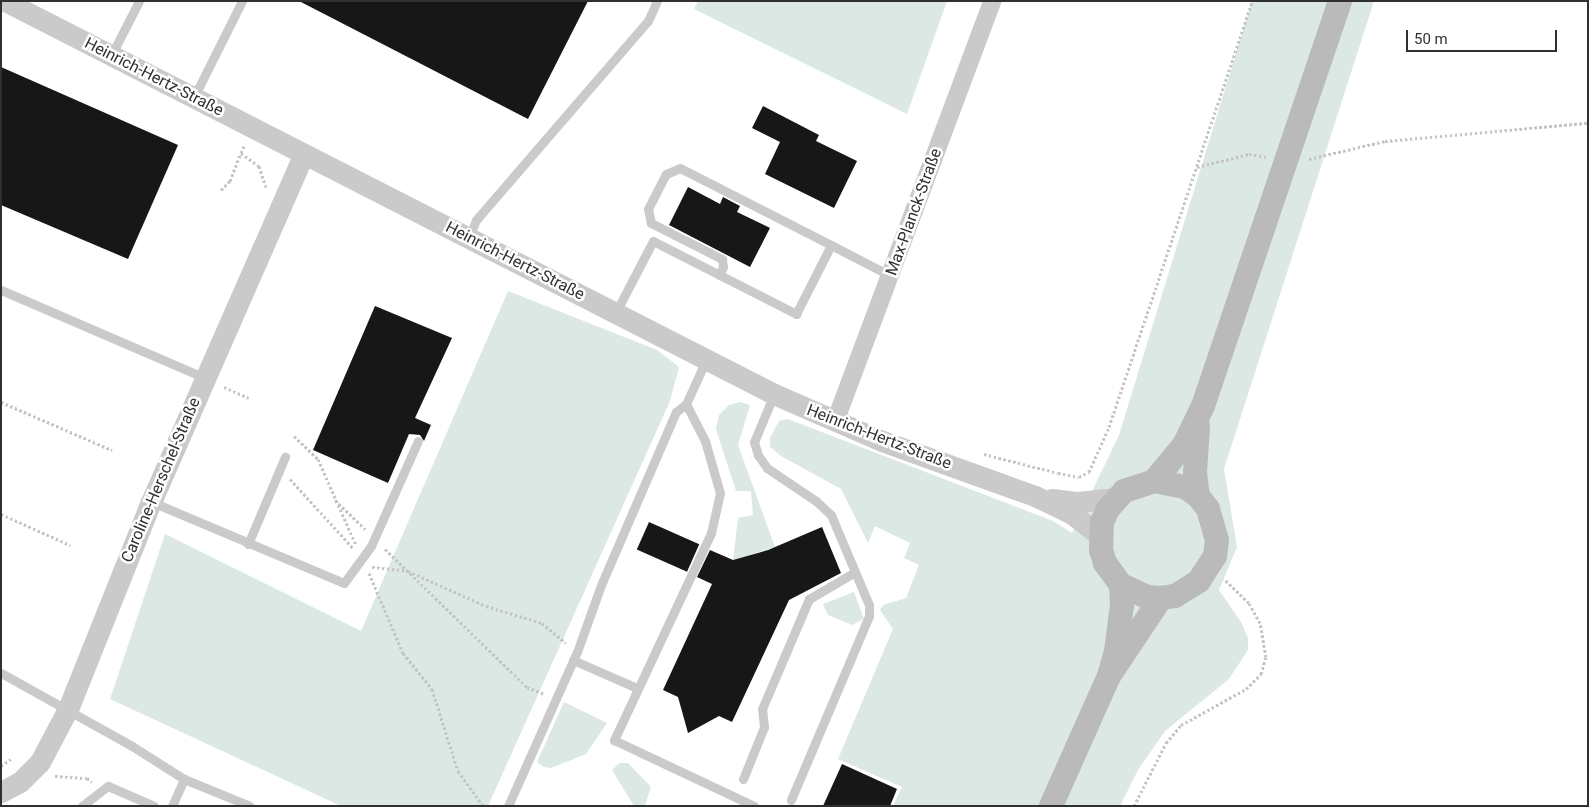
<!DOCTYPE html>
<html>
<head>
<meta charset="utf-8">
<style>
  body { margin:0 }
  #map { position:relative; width:1589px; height:807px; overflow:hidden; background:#fff; font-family:Roboto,sans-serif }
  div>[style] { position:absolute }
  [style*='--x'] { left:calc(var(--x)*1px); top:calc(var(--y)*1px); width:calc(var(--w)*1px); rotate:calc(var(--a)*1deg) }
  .green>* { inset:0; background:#dce8e3 }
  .building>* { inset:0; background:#171717; transform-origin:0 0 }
  .path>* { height:3px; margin-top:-1.5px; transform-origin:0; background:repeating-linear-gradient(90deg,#c4c4c4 0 2.5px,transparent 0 5px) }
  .service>* { height:9px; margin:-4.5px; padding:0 4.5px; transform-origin:4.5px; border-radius:4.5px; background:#cacaca }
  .minor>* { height:18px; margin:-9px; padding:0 9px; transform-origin:9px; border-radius:9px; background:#cacaca }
  .tertiary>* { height:21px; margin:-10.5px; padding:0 10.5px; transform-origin:10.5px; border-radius:10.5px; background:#cacaca }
  .secondary>* { height:24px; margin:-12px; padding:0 12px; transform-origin:12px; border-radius:12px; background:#bababa }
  span { translate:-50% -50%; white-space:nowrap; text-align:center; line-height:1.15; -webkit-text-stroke:5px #fff; paint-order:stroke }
  .street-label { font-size:16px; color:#303030 }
  .frame { position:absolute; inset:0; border:2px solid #303030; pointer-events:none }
  .scale { position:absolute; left:1406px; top:30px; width:151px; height:22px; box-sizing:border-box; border:2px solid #303030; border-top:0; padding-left:6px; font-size:15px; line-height:18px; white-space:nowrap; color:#303030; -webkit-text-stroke:4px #fff; paint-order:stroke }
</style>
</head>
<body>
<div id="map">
  <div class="green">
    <div style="clip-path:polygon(698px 1px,947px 1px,907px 114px,694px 9px)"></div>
    <div style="clip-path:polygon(1252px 1px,1374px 1px,1224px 469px,1237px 547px,1219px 590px,1241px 622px,1248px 638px,1248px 650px,1229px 679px,1165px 731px,1138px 770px,1120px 806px,893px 806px,902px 787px,838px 759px,893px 629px,880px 610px,883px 605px,906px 598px,919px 565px,904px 558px,910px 543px,875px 526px,868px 543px,841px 489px,781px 456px,770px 447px,770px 438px,779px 421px,788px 419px,1053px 521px,1072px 533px,1119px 435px)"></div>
    <div style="clip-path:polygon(508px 291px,657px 350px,679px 367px,670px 401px,488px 806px,341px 806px,110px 699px,165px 534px,361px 631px)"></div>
    <div style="clip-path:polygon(740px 402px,750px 405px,738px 445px,775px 547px,733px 560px,738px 518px,753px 515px,751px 491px,736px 491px,716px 429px,719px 415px,729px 405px)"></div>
    <div style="clip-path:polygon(854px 592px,864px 619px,852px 625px,828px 615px,823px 604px)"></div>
    <div style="clip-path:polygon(564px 702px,607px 723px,586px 754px,551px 768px,544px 767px,537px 762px)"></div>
    <div style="clip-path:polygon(620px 763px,628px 763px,651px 787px,645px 805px,634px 806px,612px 770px)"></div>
  </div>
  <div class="building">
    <div style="clip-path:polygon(299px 1px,588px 1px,528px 119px)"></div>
    <div style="clip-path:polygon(1px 67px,178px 145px,128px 259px,1px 205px)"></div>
    <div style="clip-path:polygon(763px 106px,819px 135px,816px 141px,857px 161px,834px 208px,765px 174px,780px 142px,752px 128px)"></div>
    <div style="clip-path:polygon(688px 187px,720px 204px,723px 197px,740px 206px,737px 212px,770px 228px,750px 267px,669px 225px)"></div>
    <div style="clip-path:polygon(375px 306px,452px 338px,415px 418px,431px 425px,424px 441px,420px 435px,409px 434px,388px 483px,313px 450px)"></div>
    <div style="left:649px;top:522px;width:55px;height:30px;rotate:24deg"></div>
    <div style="clip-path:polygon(822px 527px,841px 573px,789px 600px,732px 722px,719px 716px,688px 733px,678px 697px,663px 690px,712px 584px,697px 577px,710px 550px,733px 560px,768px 550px)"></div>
    <div style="clip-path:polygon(842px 764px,897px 789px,890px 806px,823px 806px)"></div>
  </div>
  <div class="path">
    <div style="--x:244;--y:146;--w:8;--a:113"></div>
    <div style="--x:241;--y:153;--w:22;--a:36"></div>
    <div style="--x:259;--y:166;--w:22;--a:72"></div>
    <div style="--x:1309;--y:159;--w:78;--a:-13.3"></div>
    <div style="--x:1385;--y:141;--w:204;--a:-5.1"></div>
    <div style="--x:1197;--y:167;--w:54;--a:-14"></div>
    <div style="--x:1249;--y:154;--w:17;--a:10"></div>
    <div style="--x:221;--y:190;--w:13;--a:-45"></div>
    <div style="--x:230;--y:181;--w:30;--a:-69"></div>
    <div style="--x:224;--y:387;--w:27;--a:24"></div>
    <div style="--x:1;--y:402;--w:121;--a:23.4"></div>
    <div style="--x:294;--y:436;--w:33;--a:44"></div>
    <div style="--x:318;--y:459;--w:94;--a:66.2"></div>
    <div style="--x:984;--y:454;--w:76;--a:14.4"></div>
    <div style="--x:1058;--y:473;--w:21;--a:11"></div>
    <div style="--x:1079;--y:477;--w:11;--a:-27"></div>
    <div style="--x:1089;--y:472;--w:49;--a:-66"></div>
    <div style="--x:1109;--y:427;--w:449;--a:-71.4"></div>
    <div style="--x:290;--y:479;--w:93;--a:47.6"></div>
    <div style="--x:335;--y:500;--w:42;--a:44"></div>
    <div style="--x:1;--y:514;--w:76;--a:24.2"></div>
    <div style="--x:385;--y:549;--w:198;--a:44.2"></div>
    <div style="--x:527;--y:687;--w:18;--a:22"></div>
    <div style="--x:372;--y:567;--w:36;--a:6"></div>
    <div style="--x:408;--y:571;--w:85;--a:24.2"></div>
    <div style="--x:486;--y:606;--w:59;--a:16.9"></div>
    <div style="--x:542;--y:623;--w:31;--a:40"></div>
    <div style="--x:369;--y:573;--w:87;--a:67"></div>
    <div style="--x:403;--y:653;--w:46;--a:51.1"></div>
    <div style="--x:432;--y:689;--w:86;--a:72.4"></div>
    <div style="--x:458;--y:771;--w:43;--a:54.5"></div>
    <div style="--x:1;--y:766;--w:12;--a:-35"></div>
    <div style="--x:55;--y:776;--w:32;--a:4"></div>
    <div style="--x:87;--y:778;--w:6;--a:39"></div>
    <div style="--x:1134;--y:806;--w:71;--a:-63.1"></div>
    <div style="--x:1166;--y:743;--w:23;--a:-50"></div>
    <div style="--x:1181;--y:725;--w:74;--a:-29"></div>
    <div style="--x:1246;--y:689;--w:21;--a:-45"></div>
    <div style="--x:1261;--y:674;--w:18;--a:-74"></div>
    <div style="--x:1266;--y:657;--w:35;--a:-100"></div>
    <div style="--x:1260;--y:623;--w:23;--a:-119"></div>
    <div style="--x:1249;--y:603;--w:35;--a:-136"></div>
  </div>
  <div class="service">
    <div style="--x:112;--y:54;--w:59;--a:-63"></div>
    <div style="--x:194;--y:97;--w:107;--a:-63.4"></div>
    <div style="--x:469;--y:238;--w:19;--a:-69"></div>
    <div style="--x:476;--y:220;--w:263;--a:-49.2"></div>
    <div style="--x:648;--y:21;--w:22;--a:-66"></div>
    <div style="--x:719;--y:275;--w:9;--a:-63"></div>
    <div style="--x:723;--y:267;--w:8;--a:-97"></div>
    <div style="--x:722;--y:259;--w:80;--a:-153.1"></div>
    <div style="--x:651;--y:223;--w:14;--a:-102"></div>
    <div style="--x:648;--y:209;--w:39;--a:-63"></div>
    <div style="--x:666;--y:174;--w:15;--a:-23"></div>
    <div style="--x:680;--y:168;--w:169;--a:27"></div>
    <div style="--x:1;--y:290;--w:222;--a:23.3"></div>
    <div style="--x:616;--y:312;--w:80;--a:-62.5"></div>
    <div style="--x:653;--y:241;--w:161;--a:27"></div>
    <div style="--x:796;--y:314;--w:77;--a:-63.1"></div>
    <div style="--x:831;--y:245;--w:68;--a:27.3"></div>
    <div style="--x:774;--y:394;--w:52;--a:112.6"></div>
    <div style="--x:754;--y:442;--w:14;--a:73"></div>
    <div style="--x:758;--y:455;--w:16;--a:55"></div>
    <div style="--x:767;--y:468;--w:59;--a:34"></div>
    <div style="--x:816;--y:501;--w:21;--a:43"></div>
    <div style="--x:831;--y:515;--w:98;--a:67.1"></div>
    <div style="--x:869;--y:605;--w:11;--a:90"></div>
    <div style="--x:869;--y:616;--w:200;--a:113"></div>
    <div style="--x:686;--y:404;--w:42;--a:62.8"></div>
    <div style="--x:705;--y:441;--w:54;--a:73.9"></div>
    <div style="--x:720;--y:493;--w:41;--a:102.7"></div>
    <div style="--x:711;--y:533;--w:229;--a:115.1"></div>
    <div style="--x:614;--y:740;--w:155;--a:25.2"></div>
    <div style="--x:152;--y:502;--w:208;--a:22.9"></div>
    <div style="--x:344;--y:583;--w:46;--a:-53.9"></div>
    <div style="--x:371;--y:546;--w:115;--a:-65.9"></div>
    <div style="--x:248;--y:544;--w:95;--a:-67"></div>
    <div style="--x:573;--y:660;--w:70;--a:23.6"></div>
    <div style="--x:1;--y:673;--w:150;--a:29.1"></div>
    <div style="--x:132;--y:746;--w:62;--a:32.4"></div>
    <div style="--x:184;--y:779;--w:71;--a:22.2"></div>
    <div style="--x:743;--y:779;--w:56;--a:-68"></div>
    <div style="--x:764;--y:727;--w:18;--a:-96"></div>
    <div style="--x:762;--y:709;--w:120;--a:-66.9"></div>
    <div style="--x:809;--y:599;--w:53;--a:-30.4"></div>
    <div style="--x:82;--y:806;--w:33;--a:-38"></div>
    <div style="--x:108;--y:786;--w:50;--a:23.5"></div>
    <div style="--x:172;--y:806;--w:30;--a:-66"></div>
    <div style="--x:508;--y:806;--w:169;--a:-65.9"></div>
    <div style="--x:577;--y:652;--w:71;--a:-70.3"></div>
    <div style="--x:601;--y:585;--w:189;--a:-66.6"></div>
    <div style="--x:676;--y:412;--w:13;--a:-39"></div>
    <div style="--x:686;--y:404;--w:48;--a:-65.6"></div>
  </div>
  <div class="minor">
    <div style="--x:835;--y:422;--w:449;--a:-69.5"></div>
  </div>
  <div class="tertiary">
    <div style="--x:5;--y:1;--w:864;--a:27.07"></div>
    <div style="--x:774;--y:394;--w:118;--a:23.5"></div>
    <div style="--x:882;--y:441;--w:163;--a:19.8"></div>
    <div style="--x:1035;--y:496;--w:41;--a:25.9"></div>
    <div style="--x:1072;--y:514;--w:36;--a:38"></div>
    <div style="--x:1052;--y:499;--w:26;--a:7"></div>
    <div style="--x:1078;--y:502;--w:38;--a:-6"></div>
    <div style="--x:1;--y:792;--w:21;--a:-28"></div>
    <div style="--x:20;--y:782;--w:28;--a:-45"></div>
    <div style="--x:40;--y:762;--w:60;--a:-62.2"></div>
    <div style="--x:68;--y:709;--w:223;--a:-68.2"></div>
    <div style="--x:151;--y:502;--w:380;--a:-66.3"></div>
  </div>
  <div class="secondary">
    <div style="--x:1198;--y:426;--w:47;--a:93.7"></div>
    <div style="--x:1195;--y:473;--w:23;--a:83"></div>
    <div style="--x:1154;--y:481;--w:47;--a:-50.2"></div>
    <div style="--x:1184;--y:445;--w:43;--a:-64"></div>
    <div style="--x:1203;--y:406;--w:428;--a:-71.3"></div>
    <div style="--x:1109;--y:676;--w:26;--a:-74"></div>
    <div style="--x:1116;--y:651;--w:46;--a:-82.6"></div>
    <div style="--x:1122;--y:605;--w:20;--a:-93"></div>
    <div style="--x:1121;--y:585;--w:27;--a:-126"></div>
    <div style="--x:1105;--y:563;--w:14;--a:-107"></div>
    <div style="--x:1101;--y:550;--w:28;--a:-88"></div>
    <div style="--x:1102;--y:522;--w:14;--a:-65"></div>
    <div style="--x:1108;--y:509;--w:24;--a:-48"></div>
    <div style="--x:1124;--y:491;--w:32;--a:-18"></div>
    <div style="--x:1154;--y:481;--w:32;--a:11"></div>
    <div style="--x:1185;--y:487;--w:16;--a:35"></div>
    <div style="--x:1198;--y:496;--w:16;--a:52"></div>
    <div style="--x:1208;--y:509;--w:32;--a:74"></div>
    <div style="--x:1217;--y:540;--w:16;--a:97"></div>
    <div style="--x:1215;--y:556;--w:30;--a:123"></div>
    <div style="--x:1199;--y:581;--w:28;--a:148"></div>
    <div style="--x:1175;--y:596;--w:14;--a:172"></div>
    <div style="--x:1161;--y:598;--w:14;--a:-176"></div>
    <div style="--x:1147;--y:597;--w:29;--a:-155"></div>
    <div style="--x:1051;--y:806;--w:142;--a:-66"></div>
    <div style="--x:1109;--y:676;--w:94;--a:-56.3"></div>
  </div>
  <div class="street-label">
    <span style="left:154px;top:77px;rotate:27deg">Heinrich-Hertz-Straße</span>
    <span style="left:914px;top:212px;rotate:-70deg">Max-Planck-Straße</span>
    <span style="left:515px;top:261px;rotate:27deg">Heinrich-Hertz-Straße</span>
    <span style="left:879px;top:437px;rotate:21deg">Heinrich-Hertz-Straße</span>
    <span style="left:161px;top:480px;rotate:-67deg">Caroline-Herschel-Straße</span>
  </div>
  <div class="frame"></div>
  <div class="scale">50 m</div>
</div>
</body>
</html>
